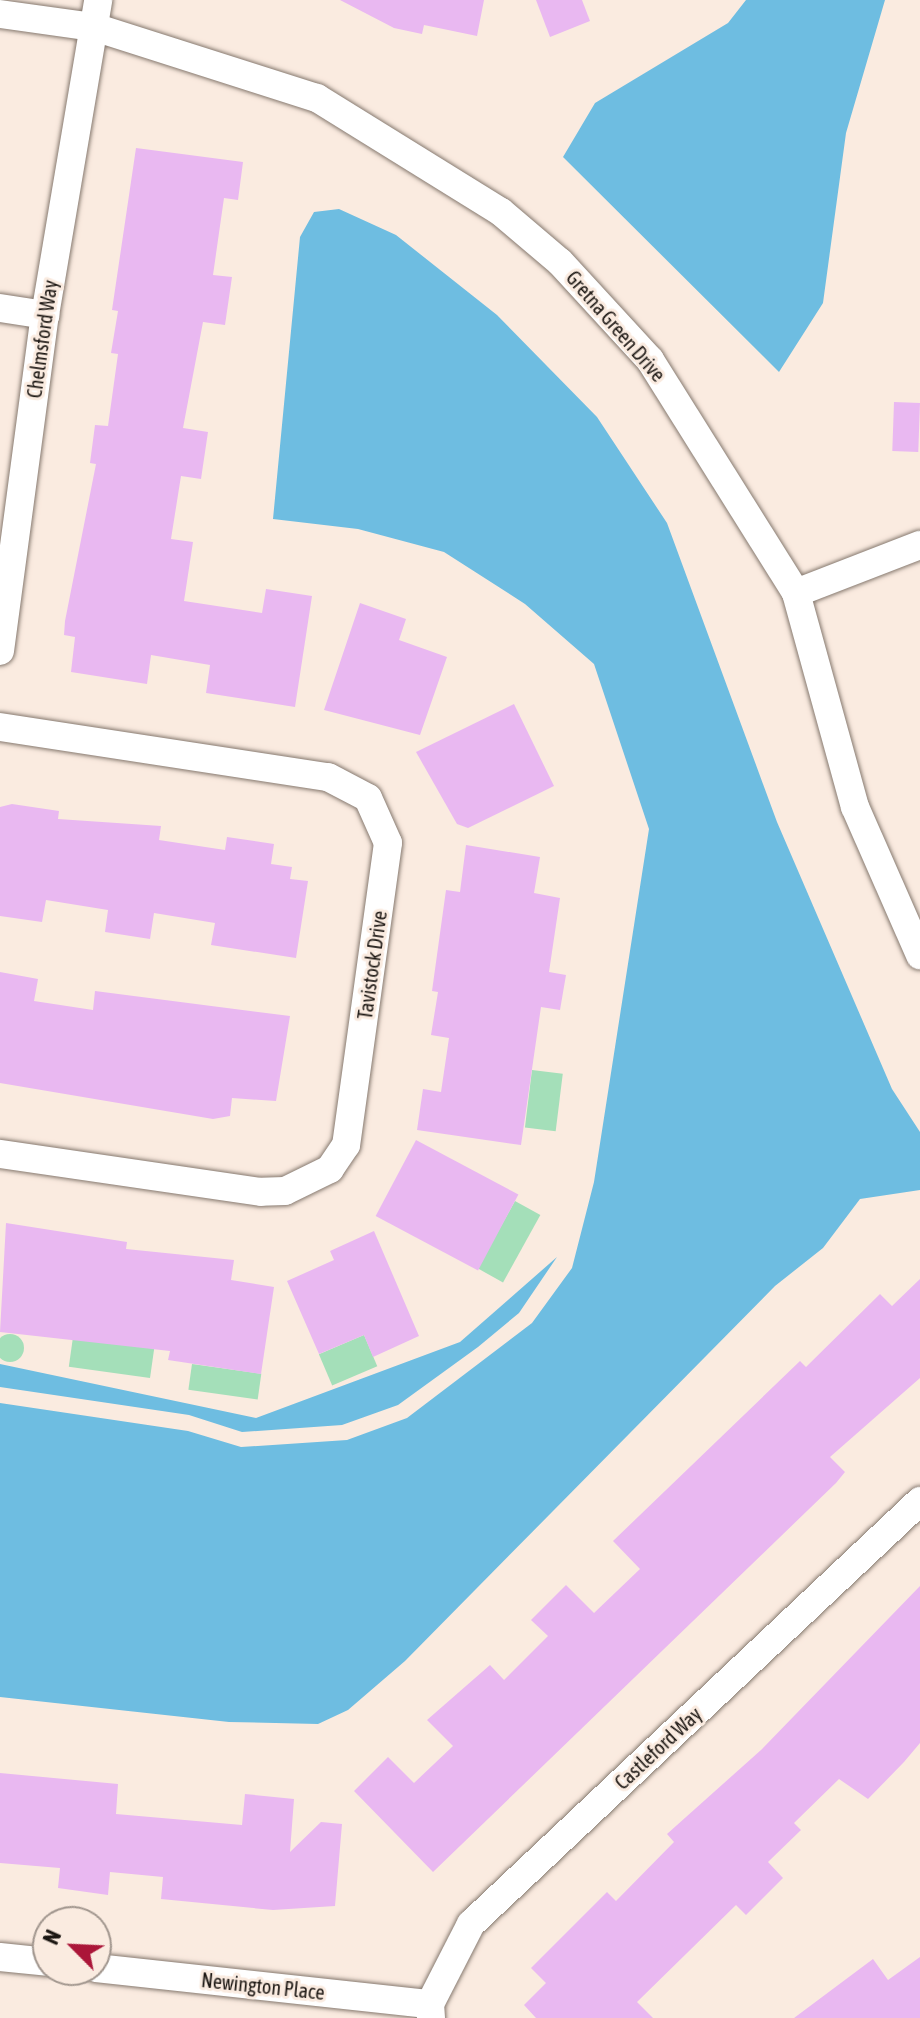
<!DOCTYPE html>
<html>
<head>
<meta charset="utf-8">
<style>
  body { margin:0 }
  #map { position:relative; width:920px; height:2018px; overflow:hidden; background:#faebe0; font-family:"Asap Condensed",sans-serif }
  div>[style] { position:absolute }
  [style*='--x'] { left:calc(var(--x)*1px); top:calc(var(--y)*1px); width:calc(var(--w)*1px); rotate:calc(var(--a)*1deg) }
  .green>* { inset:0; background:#a4dfb9; transform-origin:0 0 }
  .round { border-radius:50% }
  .water>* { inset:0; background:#6ebde1 }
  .building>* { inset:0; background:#e9b8f1; transform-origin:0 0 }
  .roads { filter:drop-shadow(0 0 2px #86796f) drop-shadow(0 0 2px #86796f) }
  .street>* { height:28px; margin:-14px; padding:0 14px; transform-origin:14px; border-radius:14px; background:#fff }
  span { translate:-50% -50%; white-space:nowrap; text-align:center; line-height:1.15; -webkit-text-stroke:6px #faebe0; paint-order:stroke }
  .street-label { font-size:20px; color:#1b1612 }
  .north { position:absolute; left:32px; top:1906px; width:80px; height:80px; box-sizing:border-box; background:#faebe0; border:2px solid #a1968e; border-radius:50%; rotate:294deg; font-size:22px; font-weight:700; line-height:32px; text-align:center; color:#1b1612 }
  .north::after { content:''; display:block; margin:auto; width:28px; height:36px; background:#ab1639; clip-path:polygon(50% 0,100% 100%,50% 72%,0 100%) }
</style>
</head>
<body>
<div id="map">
  <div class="green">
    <div style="left:532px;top:1070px;width:31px;height:58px;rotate:7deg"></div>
    <div style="left:515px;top:1201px;width:29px;height:77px;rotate:29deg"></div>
    <div class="round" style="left:-4px;top:1334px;width:28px;height:28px"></div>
    <div style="left:364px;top:1335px;width:34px;height:49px;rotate:67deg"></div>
    <div style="left:73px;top:1337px;width:82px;height:30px;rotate:8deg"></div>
    <div style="left:192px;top:1364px;width:70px;height:26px;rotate:8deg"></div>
  </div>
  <div class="water">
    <div style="clip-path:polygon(746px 0,885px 0,846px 133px,823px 303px,779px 372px,563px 157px,595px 103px,728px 23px)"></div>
    <div style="clip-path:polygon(339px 209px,396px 235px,497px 315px,597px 417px,667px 523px,777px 822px,892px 1089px,920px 1132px,920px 1190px,860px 1199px,823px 1248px,775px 1286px,405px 1661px,348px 1710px,318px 1724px,229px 1722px,0 1697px,0 1403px,188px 1431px,241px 1447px,347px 1440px,407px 1418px,532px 1323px,572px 1268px,594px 1182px,649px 829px,594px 664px,525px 604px,444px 552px,358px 529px,273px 519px,300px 237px,314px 212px)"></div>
    <div style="clip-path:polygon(557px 1257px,519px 1313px,478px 1347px,398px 1405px,342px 1425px,242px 1432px,189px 1415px,0 1387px,0 1364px,256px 1418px,460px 1342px)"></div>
  </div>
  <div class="building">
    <div style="clip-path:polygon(340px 0,484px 0,477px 36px,424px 25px,422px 34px,394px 28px)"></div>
    <div style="clip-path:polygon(536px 0,582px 0,590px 21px,550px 37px)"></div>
    <div style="clip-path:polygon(136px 148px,243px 162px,238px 200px,224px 198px,213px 275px,232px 277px,225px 325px,203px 322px,183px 428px,208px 432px,201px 479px,181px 476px,171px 539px,193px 542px,184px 601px,262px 613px,266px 589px,312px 596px,295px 707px,206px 693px,210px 665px,151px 655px,147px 684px,71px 672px,75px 637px,64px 635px,65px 621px,96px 464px,90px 463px,95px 425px,108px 426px,118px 354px,111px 353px,118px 311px,112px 310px)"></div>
    <div style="left:894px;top:402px;width:26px;height:49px;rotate:2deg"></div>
    <div style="clip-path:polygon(360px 603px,406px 619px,399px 640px,447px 657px,420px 735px,324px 710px)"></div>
    <div style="clip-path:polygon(514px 704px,554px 786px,468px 828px,457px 824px,416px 752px)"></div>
    <div style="clip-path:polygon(12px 804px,59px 811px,58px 819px,161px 826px,159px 840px,225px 850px,227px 837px,274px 844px,271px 864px,292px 867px,290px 879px,308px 881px,296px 958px,211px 945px,215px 923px,154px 913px,150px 939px,105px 932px,108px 910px,46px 900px,42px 922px,0 916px,0 807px)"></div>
    <div style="clip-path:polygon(466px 845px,540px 857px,534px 893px,560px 898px,549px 972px,566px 975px,560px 1010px,541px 1007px,521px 1145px,417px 1130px,423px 1089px,441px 1092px,449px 1038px,431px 1035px,438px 992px,432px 991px,446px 890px,460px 892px)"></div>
    <div style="clip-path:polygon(0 972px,38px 979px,34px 1001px,93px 1010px,95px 991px,290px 1016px,276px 1101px,232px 1098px,230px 1116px,213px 1119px,0 1083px)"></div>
    <div style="left:416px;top:1140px;width:116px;height:86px;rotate:28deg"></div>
    <div style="clip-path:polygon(6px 1223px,127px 1242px,126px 1249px,234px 1260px,231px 1280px,274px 1287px,261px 1374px,168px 1360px,170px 1351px,0 1332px)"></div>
    <div style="clip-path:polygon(374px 1231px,419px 1336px,373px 1357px,364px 1335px,319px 1354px,287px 1281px,334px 1260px,330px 1251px)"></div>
    <div style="clip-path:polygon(920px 1279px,920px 1378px,830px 1457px,845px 1472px,836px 1483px,433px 1872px,354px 1791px,388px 1757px,414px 1783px,453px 1746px,427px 1720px,490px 1665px,504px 1680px,548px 1636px,531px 1620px,566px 1585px,594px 1613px,640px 1569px,613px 1541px,800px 1361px,806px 1367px,880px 1294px,892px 1306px)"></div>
    <div style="clip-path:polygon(920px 1586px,920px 1743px,904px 1762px,868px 1799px,839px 1779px,794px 1823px,801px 1830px,768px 1862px,783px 1878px,746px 1915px,736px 1905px,637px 2002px,653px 2018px,536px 2018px,524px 2005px,546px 1983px,531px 1968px,607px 1892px,616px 1901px,674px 1842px,667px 1834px,761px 1750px)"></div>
    <div style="clip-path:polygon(0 1773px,118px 1784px,116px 1814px,242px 1825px,245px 1794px,294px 1799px,290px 1852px,321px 1822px,342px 1824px,335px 1906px,273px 1910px,161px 1899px,163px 1877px,110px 1872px,108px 1895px,58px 1888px,60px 1868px,0 1863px)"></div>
    <div style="clip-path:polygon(920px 1957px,920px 2018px,794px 2018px,873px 1959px,888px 1980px)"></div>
  </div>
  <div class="roads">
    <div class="street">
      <div style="--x:0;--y:14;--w:95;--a:7.9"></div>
      <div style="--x:94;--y:27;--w:234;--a:17.7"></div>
      <div style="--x:317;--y:98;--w:216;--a:31.8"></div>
      <div style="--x:501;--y:212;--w:77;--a:40.3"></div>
      <div style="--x:560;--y:262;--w:133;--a:47.4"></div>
      <div style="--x:650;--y:360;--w:275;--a:57.9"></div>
      <div style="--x:796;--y:593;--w:222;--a:74.6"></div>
      <div style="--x:855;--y:807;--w:162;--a:66.3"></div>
      <div style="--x:0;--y:308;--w:46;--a:8.8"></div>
      <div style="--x:796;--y:593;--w:133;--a:-21.2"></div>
      <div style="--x:0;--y:651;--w:339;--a:-82.4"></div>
      <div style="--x:45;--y:315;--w:319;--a:-80.4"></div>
      <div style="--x:0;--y:727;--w:332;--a:8.7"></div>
      <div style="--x:328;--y:777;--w:45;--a:27.7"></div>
      <div style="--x:368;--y:798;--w:49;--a:66"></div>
      <div style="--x:388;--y:843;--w:305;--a:97.9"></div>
      <div style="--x:346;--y:1145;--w:29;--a:124"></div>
      <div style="--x:330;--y:1169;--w:50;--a:153.9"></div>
      <div style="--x:285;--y:1191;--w:24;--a:178"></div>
      <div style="--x:261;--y:1192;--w:264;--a:-171.7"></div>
      <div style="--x:0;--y:1957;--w:48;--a:5.9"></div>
      <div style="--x:96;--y:1968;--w:336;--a:6.2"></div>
      <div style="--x:431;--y:2018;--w:14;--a:-94"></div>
      <div style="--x:430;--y:2004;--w:90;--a:-62.9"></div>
      <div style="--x:471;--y:1924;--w:617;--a:-43.29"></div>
    </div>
  </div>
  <div class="street-label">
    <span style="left:616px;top:326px;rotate:49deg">Gretna Green Drive</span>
    <span style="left:42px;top:339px;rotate:-82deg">Chelmsford Way</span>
    <span style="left:372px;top:965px;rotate:-82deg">Tavistock Drive</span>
    <span style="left:658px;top:1748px;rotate:-43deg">Castleford Way</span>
    <span style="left:263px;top:1986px;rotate:6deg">Newington Place</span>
  </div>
  <div class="north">N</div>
</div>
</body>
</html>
